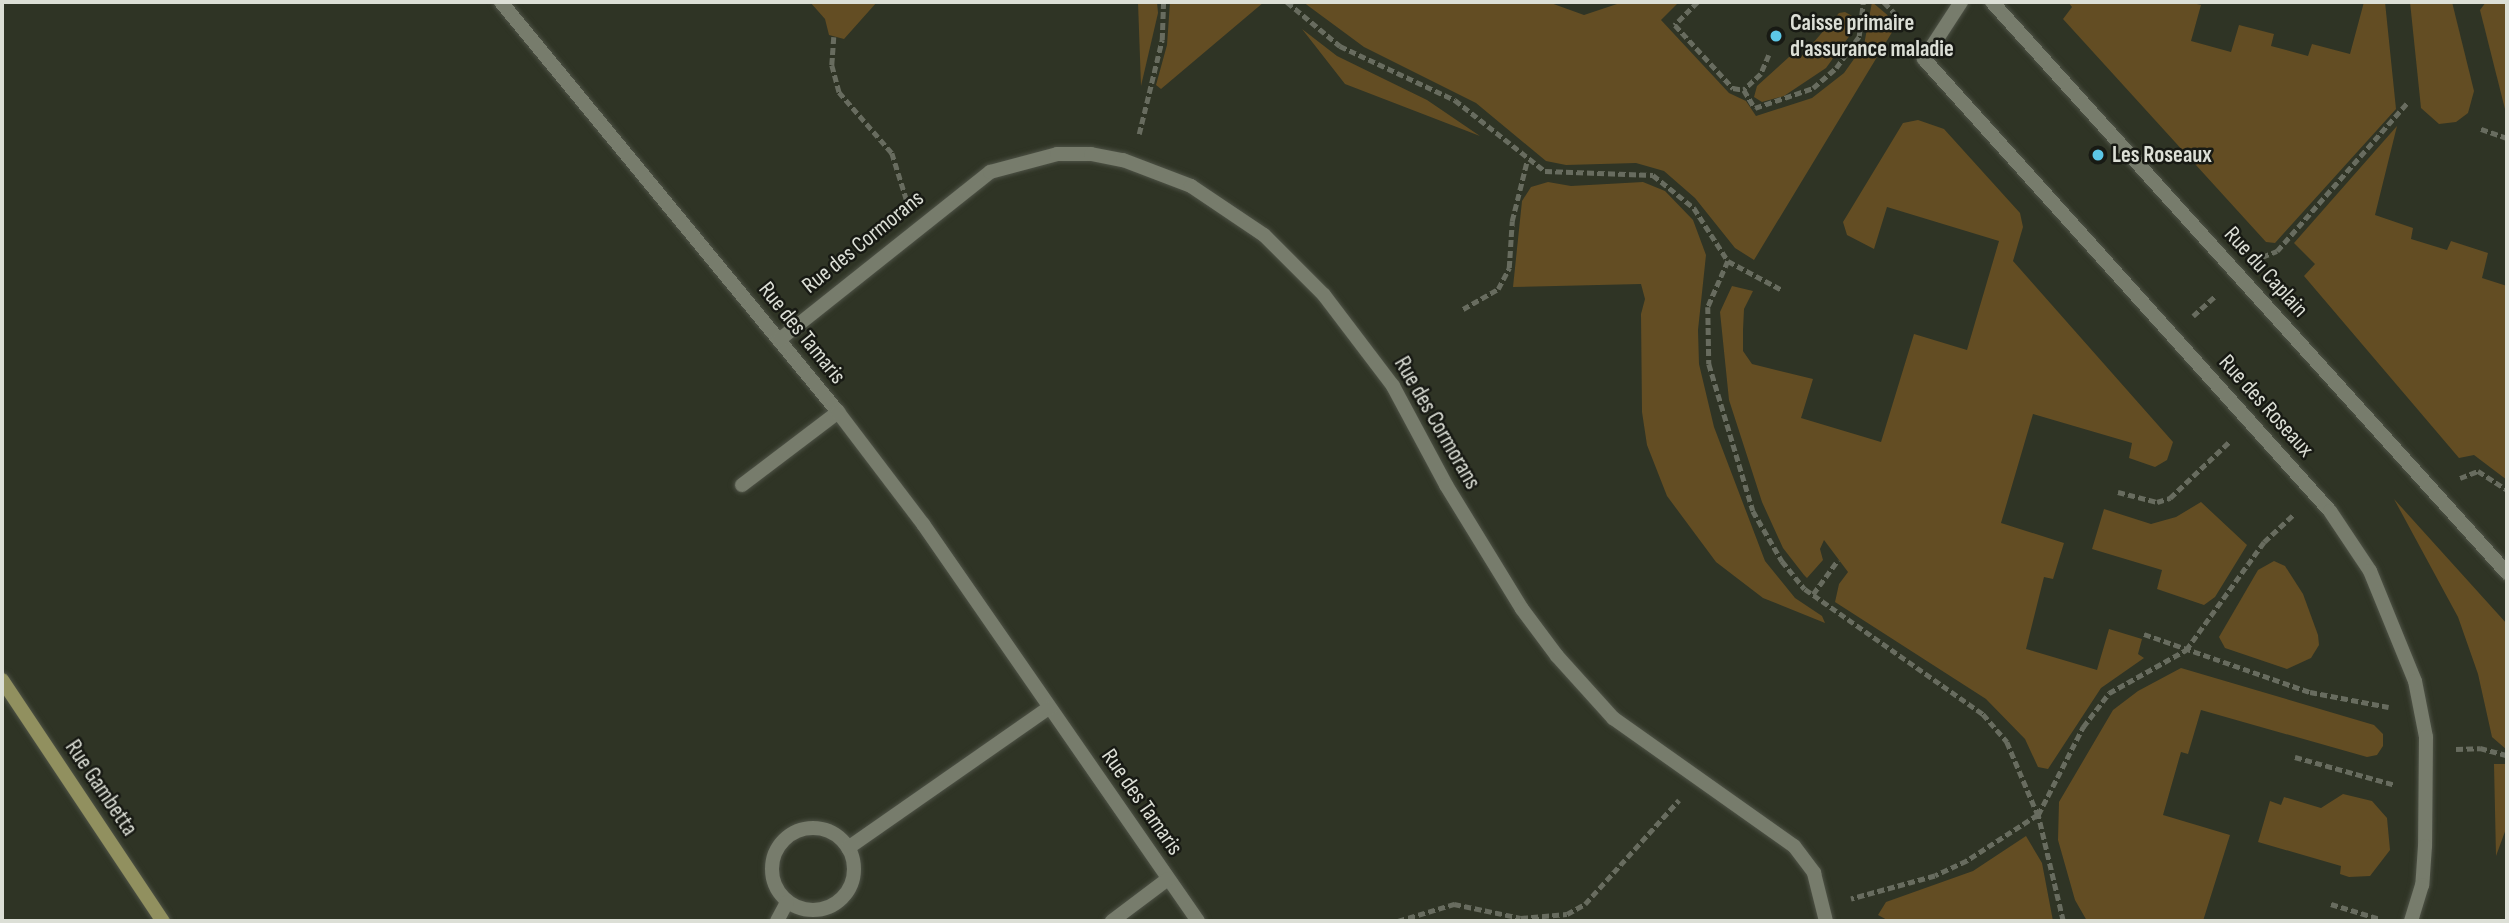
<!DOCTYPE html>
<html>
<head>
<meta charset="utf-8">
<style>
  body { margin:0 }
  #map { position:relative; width:2509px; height:923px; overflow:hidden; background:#2f3425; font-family:"Sofia Sans Condensed",sans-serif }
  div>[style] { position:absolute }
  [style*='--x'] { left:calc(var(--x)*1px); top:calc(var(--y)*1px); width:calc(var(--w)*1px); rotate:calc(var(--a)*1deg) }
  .green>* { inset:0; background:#634d23 }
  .path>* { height:4.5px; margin-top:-2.25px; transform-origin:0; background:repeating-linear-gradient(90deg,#686c5f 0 7px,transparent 0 10.5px) }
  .roads { filter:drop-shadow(0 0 2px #4e5246) drop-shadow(0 0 2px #4e5246) }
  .service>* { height:14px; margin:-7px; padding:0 7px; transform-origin:7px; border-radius:7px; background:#777c6c }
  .minor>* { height:14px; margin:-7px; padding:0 7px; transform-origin:7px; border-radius:7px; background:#777c6c }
  .minor>.ring { margin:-7px; padding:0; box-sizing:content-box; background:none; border:14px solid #777c6c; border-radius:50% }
  .secondary>* { height:14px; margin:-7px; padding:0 7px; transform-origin:7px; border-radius:7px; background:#91905f }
  .dots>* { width:19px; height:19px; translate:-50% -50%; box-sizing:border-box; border:4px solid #181a14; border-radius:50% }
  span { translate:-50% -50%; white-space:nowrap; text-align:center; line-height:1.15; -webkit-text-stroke:5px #181a14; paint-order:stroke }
  .poi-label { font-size:23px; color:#dcdfd6; font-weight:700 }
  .left { translate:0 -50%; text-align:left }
  .street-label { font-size:23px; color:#dcdfd6 }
  .frame { position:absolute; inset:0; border:4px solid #dcdfd6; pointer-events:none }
</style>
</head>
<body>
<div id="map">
  <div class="green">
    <div style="clip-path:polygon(810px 2px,877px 2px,844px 39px,829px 35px,825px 19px)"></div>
    <div style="clip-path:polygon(1138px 2px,1157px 2px,1158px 13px,1141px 86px)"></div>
    <div style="clip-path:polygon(1170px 2px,1264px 2px,1161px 89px,1156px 85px,1167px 45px)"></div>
    <div style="clip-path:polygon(1303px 2px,1548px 2px,1584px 15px,1623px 2px,1679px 2px,1661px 20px,1729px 93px,1746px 101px,1756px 116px,1812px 98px,1844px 73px,1864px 45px,1872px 2px,1891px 18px,1894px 29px,1754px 260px,1735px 248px,1695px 198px,1664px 171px,1636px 163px,1566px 165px,1546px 161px,1476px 103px,1364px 47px)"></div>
    <div style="clip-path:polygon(2068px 2px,2188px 2px,2201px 5px,2191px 41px,2231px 52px,2239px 25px,2274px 34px,2271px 46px,2308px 56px,2312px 44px,2350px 54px,2364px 2px,2385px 2px,2396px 109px,2275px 243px,2266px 242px,2063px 19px,2072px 7px)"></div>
    <div style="clip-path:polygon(2410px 2px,2452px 2px,2474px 91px,2468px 113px,2456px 122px,2439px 124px,2421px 108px)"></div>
    <div style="clip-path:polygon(2486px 2px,2507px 2px,2507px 117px,2480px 10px)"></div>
    <div style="clip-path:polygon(1845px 12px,1854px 17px,1856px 27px,1826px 68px,1784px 96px,1762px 102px,1754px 97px,1757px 86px,1789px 57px,1800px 58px,1839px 13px)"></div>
    <div style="clip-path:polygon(1302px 29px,1337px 56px,1427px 100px,1480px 136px,1345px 84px)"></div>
    <div style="clip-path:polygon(1918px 120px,1944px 129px,2020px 213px,2023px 227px,2013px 261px,2173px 442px,2167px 460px,2155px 467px,2129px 458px,2132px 443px,2033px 414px,2001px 523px,2064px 543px,2053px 579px,2044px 577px,2026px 649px,2097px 670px,2109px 629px,2142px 639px,2138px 654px,2144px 658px,2101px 688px,2048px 769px,2038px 767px,2025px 739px,1986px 699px,1835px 602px,1839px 584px,1848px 572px,1824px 540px,1820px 549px,1823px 560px,1807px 578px,1804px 575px,1783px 548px,1762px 502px,1729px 400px,1720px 312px,1732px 286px,1753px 291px,1744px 309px,1743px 330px,1743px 351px,1752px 364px,1813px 379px,1801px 418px,1881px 442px,1914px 334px,1967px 350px,1999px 241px,1887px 207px,1874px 249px,1847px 235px,1843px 222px,1903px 123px)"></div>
    <div style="clip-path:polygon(2397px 126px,2375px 215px,2413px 228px,2411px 239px,2447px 250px,2451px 241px,2488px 253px,2482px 278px,2507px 286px,2507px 480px,2474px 455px,2459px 458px,2304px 276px,2315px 264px,2294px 243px)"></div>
    <div style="clip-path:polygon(1548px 182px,1571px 186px,1643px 182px,1665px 191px,1693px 220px,1706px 255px,1698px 330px,1699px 364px,1714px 427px,1765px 561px,1795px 598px,1822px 616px,1825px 623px,1763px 598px,1716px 562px,1667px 496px,1647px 445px,1642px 412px,1641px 314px,1645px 299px,1641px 284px,1513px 287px,1522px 201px,1531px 187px)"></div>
    <div style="clip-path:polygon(2394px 499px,2507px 624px,2507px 750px,2492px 737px,2478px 674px,2458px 617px)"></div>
    <div style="clip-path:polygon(2201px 502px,2247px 545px,2215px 597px,2204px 605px,2157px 589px,2162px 570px,2092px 549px,2104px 509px,2151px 524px,2176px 517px)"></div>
    <div style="clip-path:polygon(2274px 561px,2285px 566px,2303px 594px,2318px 635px,2319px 645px,2311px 658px,2287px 669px,2225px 648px,2219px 637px,2258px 570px)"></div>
    <div style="clip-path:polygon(2181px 668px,2374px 725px,2383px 734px,2383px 746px,2377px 755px,2367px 757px,2201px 710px,2188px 754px,2181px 752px,2163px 815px,2230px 835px,2203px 921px,2087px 921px,2075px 900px,2058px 840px,2059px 802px,2113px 710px,2138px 691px)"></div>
    <div style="clip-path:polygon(2494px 764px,2507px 764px,2507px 826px,2496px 856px)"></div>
    <div style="clip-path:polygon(2343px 794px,2372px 801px,2387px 818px,2390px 850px,2370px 876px,2349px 877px,2340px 874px,2341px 866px,2258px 842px,2270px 801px,2281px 805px,2284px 797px,2321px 808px)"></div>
    <div style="clip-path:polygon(2026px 836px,2042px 863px,2053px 921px,1889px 921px,1878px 915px,1886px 902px,1973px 871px)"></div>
  </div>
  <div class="path">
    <div style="--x:1287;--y:2;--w:69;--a:39.7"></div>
    <div style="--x:1340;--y:46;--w:127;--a:25.2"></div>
    <div style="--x:1455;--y:100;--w:115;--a:38.3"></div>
    <div style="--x:1545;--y:171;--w:108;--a:2.1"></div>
    <div style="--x:1653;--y:175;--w:53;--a:38.8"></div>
    <div style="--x:1694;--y:208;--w:63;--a:57.3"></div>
    <div style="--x:1728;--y:261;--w:61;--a:28.2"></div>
    <div style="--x:1698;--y:2;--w:33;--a:135"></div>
    <div style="--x:1675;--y:25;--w:86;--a:47.4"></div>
    <div style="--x:1733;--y:88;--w:11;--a:10"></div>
    <div style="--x:1884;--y:2;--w:35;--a:46"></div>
    <div style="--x:834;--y:37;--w:28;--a:94"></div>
    <div style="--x:832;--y:65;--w:28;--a:75"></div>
    <div style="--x:839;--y:92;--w:81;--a:49"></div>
    <div style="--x:892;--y:153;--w:50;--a:72.6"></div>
    <div style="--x:1769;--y:55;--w:21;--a:113"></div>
    <div style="--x:1761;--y:74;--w:23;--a:137"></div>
    <div style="--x:1744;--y:90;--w:21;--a:59"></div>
    <div style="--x:1755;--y:108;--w:61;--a:-19"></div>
    <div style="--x:1813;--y:88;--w:30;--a:-41"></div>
    <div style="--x:1836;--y:68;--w:39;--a:-54"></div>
    <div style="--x:1859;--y:36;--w:34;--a:-83"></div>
    <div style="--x:2481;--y:129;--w:28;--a:19"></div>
    <div style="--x:1139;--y:134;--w:97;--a:-76.3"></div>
    <div style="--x:1162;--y:40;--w:38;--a:-88"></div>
    <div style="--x:2262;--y:257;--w:16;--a:-22"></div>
    <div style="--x:2277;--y:251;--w:197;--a:-48.7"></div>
    <div style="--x:1728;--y:261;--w:50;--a:113.5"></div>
    <div style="--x:1708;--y:307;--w:57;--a:89"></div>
    <div style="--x:1709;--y:364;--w:153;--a:73.3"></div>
    <div style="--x:1753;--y:511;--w:58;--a:59.9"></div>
    <div style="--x:1782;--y:561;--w:36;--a:51"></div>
    <div style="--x:1805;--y:589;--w:218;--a:35.1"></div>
    <div style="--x:1983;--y:714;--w:37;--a:49"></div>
    <div style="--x:2007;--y:742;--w:79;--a:67"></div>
    <div style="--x:2038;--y:815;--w:85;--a:147.1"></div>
    <div style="--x:1967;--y:861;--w:35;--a:155"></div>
    <div style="--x:1935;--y:876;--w:87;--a:164.7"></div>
    <div style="--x:1463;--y:309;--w:40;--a:-29.7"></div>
    <div style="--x:1498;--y:289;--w:24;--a:-62"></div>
    <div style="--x:1509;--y:268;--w:47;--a:-86.3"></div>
    <div style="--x:1512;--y:221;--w:62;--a:-76"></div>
    <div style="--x:2193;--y:316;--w:30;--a:-42"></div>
    <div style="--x:2460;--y:478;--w:19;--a:-21"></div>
    <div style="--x:2478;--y:471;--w:35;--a:33"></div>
    <div style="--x:2118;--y:492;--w:40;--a:14.4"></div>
    <div style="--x:2157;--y:502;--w:14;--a:-17"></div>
    <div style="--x:2170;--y:498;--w:81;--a:-43.5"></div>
    <div style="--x:1813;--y:594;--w:42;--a:-53.7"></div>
    <div style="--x:2144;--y:634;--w:176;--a:19.3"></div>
    <div style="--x:2310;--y:692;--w:80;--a:10.8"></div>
    <div style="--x:2456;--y:749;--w:24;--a:-2"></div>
    <div style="--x:2480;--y:748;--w:28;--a:15"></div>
    <div style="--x:2295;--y:757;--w:104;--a:15.6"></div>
    <div style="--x:2331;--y:904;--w:51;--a:17"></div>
    <div style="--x:1398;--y:921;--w:59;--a:-16.9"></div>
    <div style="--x:1454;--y:904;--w:68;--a:11.8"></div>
    <div style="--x:1521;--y:918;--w:46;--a:-5"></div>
    <div style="--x:1567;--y:914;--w:21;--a:-29"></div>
    <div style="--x:1585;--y:904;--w:140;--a:-47.9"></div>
    <div style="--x:2063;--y:921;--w:109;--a:-103.3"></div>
    <div style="--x:2038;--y:815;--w:99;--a:-62.9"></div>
    <div style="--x:2083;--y:727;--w:43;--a:-52.6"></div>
    <div style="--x:2109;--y:693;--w:88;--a:-29.2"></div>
    <div style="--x:2186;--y:650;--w:133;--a:-54.2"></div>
    <div style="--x:2264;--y:542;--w:41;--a:-43"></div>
  </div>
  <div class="roads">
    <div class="service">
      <div style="--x:742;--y:485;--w:121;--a:-37.2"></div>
    </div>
    <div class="minor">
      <div style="--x:501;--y:2;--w:531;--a:50.58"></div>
      <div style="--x:838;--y:412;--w:141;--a:52.8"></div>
      <div style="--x:923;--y:524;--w:483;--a:55.3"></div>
      <div style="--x:1961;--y:2;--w:68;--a:123"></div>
      <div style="--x:1924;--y:59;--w:608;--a:48.07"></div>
      <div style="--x:2330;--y:511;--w:72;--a:56.3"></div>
      <div style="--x:2370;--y:571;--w:119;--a:67.8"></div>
      <div style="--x:2415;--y:681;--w:57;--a:78.9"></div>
      <div style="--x:2426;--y:737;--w:109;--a:90.5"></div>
      <div style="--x:2425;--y:846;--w:39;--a:94"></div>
      <div style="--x:2422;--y:885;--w:38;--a:107"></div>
      <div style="--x:1992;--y:2;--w:769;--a:47.95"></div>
      <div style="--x:779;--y:340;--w:270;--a:-38.5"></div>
      <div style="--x:990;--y:172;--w:69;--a:-15"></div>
      <div style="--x:1057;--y:154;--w:34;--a:0"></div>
      <div style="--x:1091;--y:154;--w:33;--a:11"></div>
      <div style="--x:1123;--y:160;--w:73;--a:20.9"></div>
      <div style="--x:1191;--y:186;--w:88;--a:33.9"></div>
      <div style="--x:1264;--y:235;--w:85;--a:45"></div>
      <div style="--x:1324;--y:295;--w:114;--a:52.8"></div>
      <div style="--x:1393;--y:386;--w:112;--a:61.8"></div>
      <div style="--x:1446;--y:485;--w:145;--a:58.5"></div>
      <div style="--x:1522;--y:609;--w:59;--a:53.3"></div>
      <div style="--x:1557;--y:656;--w:84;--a:47.9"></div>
      <div style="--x:1613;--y:718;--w:222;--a:35.3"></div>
      <div style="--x:1794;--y:846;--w:34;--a:53"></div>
      <div style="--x:1814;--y:873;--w:49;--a:76"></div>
      <div class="ring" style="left:772px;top:828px;width:68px;height:68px"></div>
      <div style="--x:848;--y:848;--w:245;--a:-34.9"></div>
      <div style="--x:777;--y:921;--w:21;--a:-62"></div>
      <div style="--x:1112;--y:921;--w:70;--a:-36.9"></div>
    </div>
    <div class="secondary">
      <div style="--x:2;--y:680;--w:290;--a:56.3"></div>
    </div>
  </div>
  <div class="dots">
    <div style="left:1776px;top:36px;background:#5cc7e7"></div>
    <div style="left:2098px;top:155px;background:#5cc7e7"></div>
  </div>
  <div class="poi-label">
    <span class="left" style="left:1790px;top:36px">Caisse primaire<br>d'assurance maladie</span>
    <span class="left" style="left:2112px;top:155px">Les Roseaux</span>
  </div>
  <div class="street-label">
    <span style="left:863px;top:242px;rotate:-39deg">Rue des Cormorans</span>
    <span style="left:2266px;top:272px;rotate:48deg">Rue du Caplain</span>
    <span style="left:802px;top:333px;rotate:51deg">Rue des Tamaris</span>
    <span style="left:2266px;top:406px;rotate:48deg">Rue des Roseaux</span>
    <span style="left:1437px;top:423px;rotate:60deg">Rue des Cormorans</span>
    <span style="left:101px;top:788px;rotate:56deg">Rue Gambetta</span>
    <span style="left:1142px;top:802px;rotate:55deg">Rue des Tamaris</span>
  </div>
  <div class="frame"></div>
</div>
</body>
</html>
